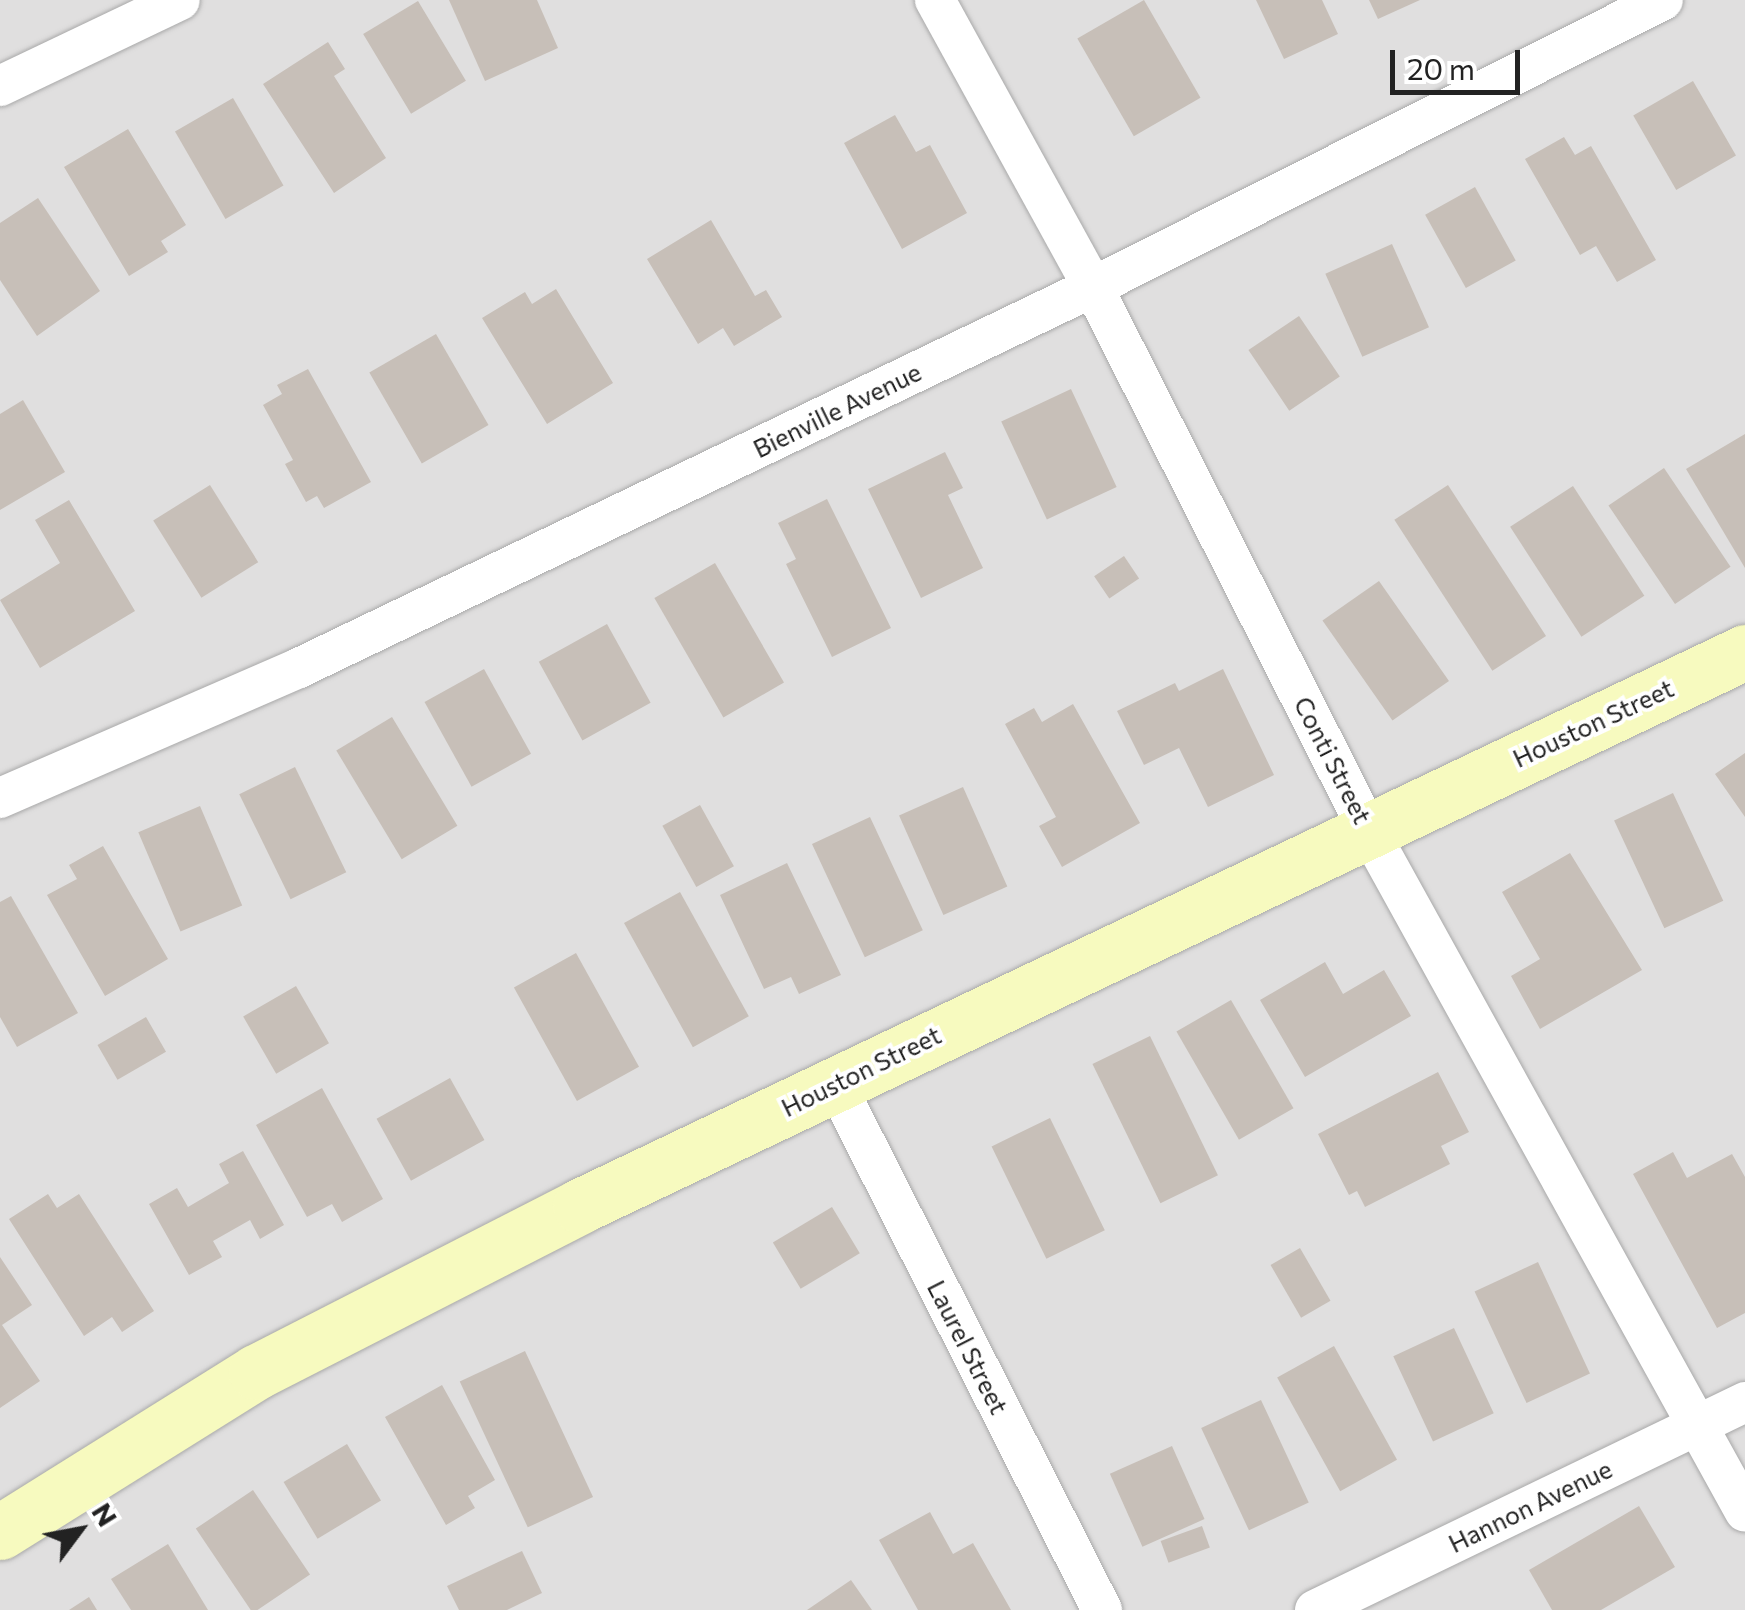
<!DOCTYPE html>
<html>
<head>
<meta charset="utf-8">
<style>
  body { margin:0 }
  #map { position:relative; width:1745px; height:1610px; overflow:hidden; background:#f2efe9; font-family:Commissioner,sans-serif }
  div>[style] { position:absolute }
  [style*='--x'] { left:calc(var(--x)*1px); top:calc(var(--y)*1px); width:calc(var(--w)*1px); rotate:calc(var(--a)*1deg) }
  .residential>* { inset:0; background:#e0dfdf; transform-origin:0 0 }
  .building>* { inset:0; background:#c7bfb8; transform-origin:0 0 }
  .roads { filter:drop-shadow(0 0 2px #a9a9a9) drop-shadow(0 0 2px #a9a9a9) }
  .street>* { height:40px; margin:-20px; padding:0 20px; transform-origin:20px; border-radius:20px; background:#fff }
  .secondary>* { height:55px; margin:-27.5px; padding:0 27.5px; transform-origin:27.5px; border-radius:27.5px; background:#f7fabf }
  span { translate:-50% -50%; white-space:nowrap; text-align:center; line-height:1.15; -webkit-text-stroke:8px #fff; paint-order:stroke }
  .street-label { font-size:25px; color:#222 }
  .north { position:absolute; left:30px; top:1480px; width:100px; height:100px; -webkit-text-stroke:8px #fff; paint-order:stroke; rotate:58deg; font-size:28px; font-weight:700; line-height:40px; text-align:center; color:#222 }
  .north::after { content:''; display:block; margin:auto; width:35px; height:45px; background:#222; clip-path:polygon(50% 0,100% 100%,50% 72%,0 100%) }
  .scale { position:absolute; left:1390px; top:50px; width:130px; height:45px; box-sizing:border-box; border:5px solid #222; border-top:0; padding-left:12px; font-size:30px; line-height:35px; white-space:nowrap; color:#222; -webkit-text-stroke:8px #fff; paint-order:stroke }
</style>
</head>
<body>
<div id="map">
  <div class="residential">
    <div style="left:0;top:0;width:1745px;height:1610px"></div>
  </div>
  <div class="building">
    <div style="clip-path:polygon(449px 0,537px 0,558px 48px,485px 81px)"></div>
    <div style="left:1144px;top:0;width:113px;height:77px;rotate:60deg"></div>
    <div style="clip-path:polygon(1256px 0,1322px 0,1338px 34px,1284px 59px)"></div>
    <div style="clip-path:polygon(1369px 0,1420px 0,1378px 19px)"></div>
    <div style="left:418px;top:1px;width:93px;height:64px;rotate:59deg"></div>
    <div style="clip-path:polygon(328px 42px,345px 69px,334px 76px,386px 158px,334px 193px,263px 84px)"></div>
    <div style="left:1693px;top:81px;width:86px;height:69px;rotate:60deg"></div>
    <div style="left:233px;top:98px;width:101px;height:67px;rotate:60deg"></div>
    <div style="clip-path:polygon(895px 115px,916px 152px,930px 145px,967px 213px,902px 249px,844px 143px)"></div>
    <div style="clip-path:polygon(128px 129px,186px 225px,161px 241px,168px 252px,129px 276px,64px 167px)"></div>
    <div style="clip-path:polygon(1564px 137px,1575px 155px,1591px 146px,1656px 260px,1617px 282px,1596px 246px,1580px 255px,1525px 159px)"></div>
    <div style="left:1475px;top:187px;width:84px;height:57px;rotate:61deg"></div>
    <div style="clip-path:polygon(38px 198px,100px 291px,37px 336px,0 280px,0 223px)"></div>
    <div style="clip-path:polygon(711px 220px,755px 296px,766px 290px,782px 317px,734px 346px,723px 328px,698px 344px,647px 259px)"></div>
    <div style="left:1392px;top:244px;width:91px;height:73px;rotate:66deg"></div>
    <div style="clip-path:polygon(556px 289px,613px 383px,547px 424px,482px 318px,525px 292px,532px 304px)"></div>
    <div style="left:1299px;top:316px;width:73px;height:61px;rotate:56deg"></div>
    <div style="left:436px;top:334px;width:105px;height:77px;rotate:60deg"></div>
    <div style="clip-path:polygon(308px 369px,371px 482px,324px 508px,317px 496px,306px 502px,285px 464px,293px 460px,263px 405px,282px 394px,277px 385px)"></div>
    <div style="left:1071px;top:389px;width:108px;height:77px;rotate:65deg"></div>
    <div style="clip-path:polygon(23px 400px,65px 472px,0 510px,0 414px)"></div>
    <div style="clip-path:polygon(1745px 434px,1745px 568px,1686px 469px)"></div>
    <div style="clip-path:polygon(945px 452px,963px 488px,948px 495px,983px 568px,921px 598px,868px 489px)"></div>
    <div style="left:1664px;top:468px;width:119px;height:67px;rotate:56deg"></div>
    <div style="left:210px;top:485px;width:91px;height:67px;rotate:58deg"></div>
    <div style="left:1448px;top:485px;width:180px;height:64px;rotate:57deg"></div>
    <div style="left:1573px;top:486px;width:131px;height:75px;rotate:57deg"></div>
    <div style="clip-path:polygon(827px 499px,891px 628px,832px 657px,786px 564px,796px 559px,778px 523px)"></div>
    <div style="clip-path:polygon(69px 500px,135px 611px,40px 668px,0 600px,60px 563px,35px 520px)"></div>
    <div style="left:1124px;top:556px;width:27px;height:36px;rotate:56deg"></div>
    <div style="left:715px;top:563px;width:138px;height:70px;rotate:60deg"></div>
    <div style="left:1379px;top:581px;width:122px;height:69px;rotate:55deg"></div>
    <div style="left:607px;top:624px;width:90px;height:78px;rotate:61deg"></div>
    <div style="left:484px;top:669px;width:97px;height:68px;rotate:61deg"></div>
    <div style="clip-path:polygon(1223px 669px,1274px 775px,1208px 807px,1179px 748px,1144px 765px,1117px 711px,1175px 683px,1179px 691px)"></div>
    <div style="clip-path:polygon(1073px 704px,1140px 823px,1062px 867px,1039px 826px,1056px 817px,1005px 724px,1034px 708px,1042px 722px)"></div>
    <div style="left:392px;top:717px;width:127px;height:65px;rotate:59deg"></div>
    <div style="clip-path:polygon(1745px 753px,1745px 817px,1715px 774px)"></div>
    <div style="left:295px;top:767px;width:117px;height:62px;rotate:64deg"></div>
    <div style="left:963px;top:787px;width:109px;height:70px;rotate:66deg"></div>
    <div style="left:1673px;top:793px;width:119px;height:65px;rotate:65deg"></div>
    <div style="left:700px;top:805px;width:70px;height:43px;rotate:61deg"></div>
    <div style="left:200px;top:806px;width:108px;height:67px;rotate:67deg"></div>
    <div style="left:870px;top:817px;width:125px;height:64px;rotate:65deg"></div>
    <div style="clip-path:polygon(103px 846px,168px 959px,105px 996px,47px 895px,77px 879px,69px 865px)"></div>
    <div style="clip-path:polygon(1570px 853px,1642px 970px,1540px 1029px,1511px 976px,1540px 959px,1502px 892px)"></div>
    <div style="clip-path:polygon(787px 863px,841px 975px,799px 994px,791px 977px,764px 989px,720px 895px)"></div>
    <div style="left:680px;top:892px;width:142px;height:64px;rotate:61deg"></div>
    <div style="clip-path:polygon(11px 896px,78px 1013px,17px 1047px,0 1017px,0 902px)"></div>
    <div style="left:576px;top:953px;width:130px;height:71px;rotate:61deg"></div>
    <div style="clip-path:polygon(1325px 962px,1343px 994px,1384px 970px,1411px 1016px,1305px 1077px,1260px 1000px)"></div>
    <div style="left:296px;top:986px;width:66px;height:61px;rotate:60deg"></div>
    <div style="left:1231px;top:1000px;width:125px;height:63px;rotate:60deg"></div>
    <div style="left:146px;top:1017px;width:40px;height:56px;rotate:60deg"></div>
    <div style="left:1150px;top:1036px;width:155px;height:64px;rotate:64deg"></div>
    <div style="clip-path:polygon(1438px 1072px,1469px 1132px,1441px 1146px,1450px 1164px,1365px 1207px,1357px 1191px,1349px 1195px,1318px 1134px)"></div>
    <div style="left:450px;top:1078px;width:71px;height:84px;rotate:61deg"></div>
    <div style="clip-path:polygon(322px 1088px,383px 1199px,342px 1222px,332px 1204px,307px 1217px,256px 1125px)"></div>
    <div style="left:1050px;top:1118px;width:125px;height:65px;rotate:64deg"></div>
    <div style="clip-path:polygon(243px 1151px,284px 1225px,260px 1239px,250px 1220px,213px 1241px,222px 1257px,189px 1275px,149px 1204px,177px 1188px,188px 1207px,229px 1183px,219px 1164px)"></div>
    <div style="clip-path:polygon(1673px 1152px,1687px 1178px,1732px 1154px,1745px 1177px,1745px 1313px,1717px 1328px,1633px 1174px)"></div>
    <div style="clip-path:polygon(48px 1194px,57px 1208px,79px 1194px,154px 1311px,122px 1332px,112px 1317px,84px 1336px,9px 1219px)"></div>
    <div style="left:832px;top:1207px;width:54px;height:69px;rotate:59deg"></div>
    <div style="left:1300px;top:1248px;width:61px;height:34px;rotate:60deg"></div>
    <div style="clip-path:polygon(0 1257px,32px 1305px,2px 1325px,40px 1381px,0 1408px)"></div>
    <div style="left:1538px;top:1262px;width:123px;height:70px;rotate:65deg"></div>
    <div style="left:1454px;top:1328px;width:94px;height:67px;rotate:65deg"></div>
    <div style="left:1334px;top:1346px;width:130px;height:65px;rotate:61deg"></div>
    <div style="left:525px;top:1351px;width:161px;height:72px;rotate:65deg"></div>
    <div style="clip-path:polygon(442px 1385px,495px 1480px,468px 1496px,475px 1508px,446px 1525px,385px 1417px)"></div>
    <div style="left:1261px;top:1400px;width:113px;height:66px;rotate:65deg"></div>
    <div style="left:347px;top:1444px;width:66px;height:74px;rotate:59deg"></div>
    <div style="left:1172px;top:1446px;width:80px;height:68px;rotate:66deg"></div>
    <div style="left:253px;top:1490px;width:102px;height:69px;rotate:56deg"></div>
    <div style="clip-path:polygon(1639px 1506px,1675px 1567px,1601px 1610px,1552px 1610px,1529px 1570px)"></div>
    <div style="clip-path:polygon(930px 1512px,953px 1554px,973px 1543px,1011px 1610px,918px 1610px,879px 1540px)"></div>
    <div style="left:1202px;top:1526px;width:23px;height:44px;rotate:70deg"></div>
    <div style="clip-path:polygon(168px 1544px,208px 1610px,131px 1610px,111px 1579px)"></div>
    <div style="clip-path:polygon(522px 1551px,542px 1593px,507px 1610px,459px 1610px,447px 1586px)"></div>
    <div style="clip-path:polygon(851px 1580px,872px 1610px,807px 1610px)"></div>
    <div style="clip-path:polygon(89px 1597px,97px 1610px,69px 1610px)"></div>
  </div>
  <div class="roads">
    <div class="street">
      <div style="--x:935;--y:0;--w:328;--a:61.2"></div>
      <div style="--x:1093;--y:287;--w:606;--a:63.14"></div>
      <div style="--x:1367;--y:828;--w:781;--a:61.07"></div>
      <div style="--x:0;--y:86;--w:199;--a:-25.5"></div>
      <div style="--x:0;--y:798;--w:326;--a:-23.5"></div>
      <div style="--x:299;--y:668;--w:881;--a:-25.63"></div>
      <div style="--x:1093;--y:287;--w:638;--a:-26.73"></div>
      <div style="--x:835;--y:1083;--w:591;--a:63.13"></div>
      <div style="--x:1315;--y:1610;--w:478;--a:-25.8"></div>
    </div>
    <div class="secondary">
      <div style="--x:0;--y:1532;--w:302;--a:-32"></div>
      <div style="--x:256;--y:1372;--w:364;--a:-27.1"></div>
      <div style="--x:580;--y:1206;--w:1290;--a:-25.43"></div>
    </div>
  </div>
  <div class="street-label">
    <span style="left:837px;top:410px;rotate:-26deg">Bienville Avenue</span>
    <span style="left:1593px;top:723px;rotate:-25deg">Houston Street</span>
    <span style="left:1333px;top:760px;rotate:63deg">Conti Street</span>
    <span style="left:861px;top:1071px;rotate:-26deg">Houston Street</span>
    <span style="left:968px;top:1347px;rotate:63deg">Laurel Street</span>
    <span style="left:1530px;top:1506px;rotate:-26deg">Hannon Avenue</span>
  </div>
  <div class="north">N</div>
  <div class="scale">20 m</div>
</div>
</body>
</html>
